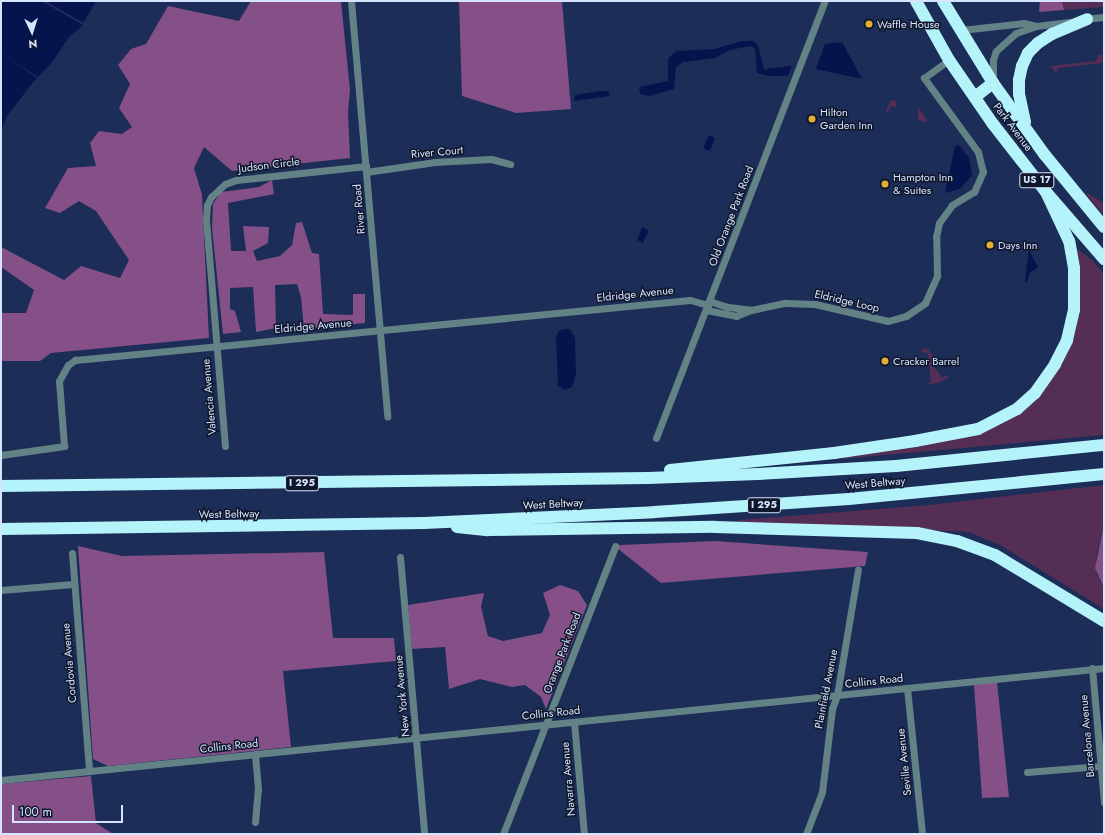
<!DOCTYPE html>
<html>
<head>
<meta charset="utf-8">
<style>
  body { margin:0 }
  #map { position:relative; width:1105px; height:835px; overflow:hidden; background:#1c2d57; font-family:Jost,sans-serif }
  div>[style] { position:absolute }
  [style*='--x'] { left:calc(var(--x)*1px); top:calc(var(--y)*1px); width:calc(var(--w)*1px); rotate:calc(var(--a)*1deg) }
  .green>* { inset:0; background:#542e55 }
  .forest>* { inset:0; background:#854f88 }
  .water>* { inset:0; background:#05144d }
  .pier>* { inset:0; background:#1c2d57 }
  .street>* { height:7px; margin:-3.5px; padding:0 3.5px; transform-origin:3.5px; border-radius:3.5px; background:#638286 }
  .highway>* { height:12px; margin:-6px; padding:0 6px; transform-origin:6px; border-radius:6px; background:#b5f3fb }
  .dots>* { width:11px; height:11px; translate:-50% -50%; box-sizing:border-box; border:2px solid #0f172a; border-radius:50% }
  span { translate:-50% -50%; white-space:nowrap; text-align:center; line-height:1.15; -webkit-text-stroke:3px #0f172a; paint-order:stroke }
  .shield-label span { padding:1px 3px; background:#0f172a; border:1px solid; border-radius:3px; -webkit-text-stroke-width:0 }
  .shield-label { font-size:10px; color:#d7e4ff; font-weight:700 }
  .poi-label { font-size:11px; color:#d7e4ff }
  .left { translate:0 -50%; text-align:left }
  .street-label { font-size:11px; color:#d7e4ff }
  .frame { position:absolute; inset:0; border:2px solid #d7e4ff; pointer-events:none }
  .north { position:absolute; left:12px; top:12px; width:40px; height:40px; -webkit-text-stroke:3px #0f172a; paint-order:stroke; rotate:176deg; font-size:11px; font-weight:700; line-height:16px; text-align:center; color:#d7e4ff }
  .north::after { content:''; display:block; margin:auto; width:14px; height:18px; background:#d7e4ff; clip-path:polygon(50% 0,100% 100%,50% 72%,0 100%) }
  .scale { position:absolute; left:12px; top:805px; width:111px; height:18px; box-sizing:border-box; border:2px solid #d7e4ff; border-top:0; padding-left:5px; font-size:12px; line-height:14px; white-space:nowrap; color:#d7e4ff; -webkit-text-stroke:3px #0f172a; paint-order:stroke }
</style>
</head>
<body>
<div id="map">
  <div class="green">
    <div style="clip-path:polygon(1062px 1px,1104px 1px,1104px 7px,1064px 10px)"></div>
    <div style="clip-path:polygon(1099px 55px,1103px 55px,1102px 63px,1058px 68px,1057px 74px,1050px 66px,1096px 61px)"></div>
    <div style="clip-path:polygon(896px 100px,896px 107px,890px 106px,888px 112px,886px 111px,890px 101px)"></div>
    <div style="clip-path:polygon(918px 107px,927px 120px,926px 122px,918px 120px)"></div>
    <div style="clip-path:polygon(1087px 193px,1104px 203px,1104px 216px,1086px 194px)"></div>
    <div style="clip-path:polygon(1075px 247px,1093px 261px,1104px 274px,1104px 435px,842px 459px,842px 454px,1005px 421px,1065px 351px)"></div>
    <div style="clip-path:polygon(923px 348px,928px 349px,937px 362px,933px 365px,942px 378px,947px 375px,949px 377px,938px 383px,924px 385px,931px 382px,928px 353px,921px 352px)"></div>
    <div style="clip-path:polygon(1104px 485px,1104px 524px,1096px 557px,1097px 575px,1104px 588px,1104px 609px,1002px 546px,969px 532px,739px 522px,739px 520px,929px 505px)"></div>
  </div>
  <div class="forest">
    <div style="clip-path:polygon(251px 1px,341px 1px,350px 90px,348px 112px,350px 158px,232px 171px,204px 147px,194px 168px,202px 195px,209px 338px,51px 353px,40px 361px,1px 361px,1px 313px,26px 313px,34px 290px,1px 267px,1px 247px,64px 280px,81px 266px,120px 278px,129px 260px,96px 211px,79px 201px,60px 213px,45px 208px,68px 168px,96px 166px,90px 143px,99px 131px,122px 134px,132px 127px,119px 108px,130px 84px,118px 65px,131px 49px,146px 44px,168px 6px,239px 21px)"></div>
    <div style="clip-path:polygon(459px 1px,562px 1px,571px 109px,516px 113px,462px 96px)"></div>
    <div style="clip-path:polygon(1040px 1px,1062px 1px,1064px 10px,1039px 12px)"></div>
    <div style="clip-path:polygon(272px 180px,274px 194px,228px 203px,231px 251px,246px 251px,243px 226px,269px 227px,268px 243px,253px 251px,257px 261px,280px 256px,292px 245px,296px 223px,302px 222px,312px 253px,319px 254px,323px 314px,353px 315px,353px 294px,365px 294px,365px 323px,304px 329px,301px 297px,297px 284px,275px 285px,276px 328px,256px 332px,253px 287px,230px 288px,230px 309px,235px 311px,241px 332px,223px 334px,212px 228px,213px 204px,221px 192px,259px 187px)"></div>
    <div style="clip-path:polygon(1104px 524px,1104px 588px,1095px 568px)"></div>
    <div style="clip-path:polygon(715px 541px,868px 552px,865px 566px,661px 583px,617px 548px,620px 545px)"></div>
    <div style="clip-path:polygon(78px 546px,122px 556px,324px 552px,333px 638px,394px 638px,396px 661px,283px 671px,291px 747px,108px 766px,93px 759px)"></div>
    <div style="clip-path:polygon(560px 585px,578px 591px,587px 605px,546px 709px,541px 697px,525px 685px,512px 687px,480px 679px,449px 689px,445px 647px,412px 649px,408px 605px,484px 593px,481px 607px,488px 636px,503px 641px,542px 633px,550px 615px,543px 593px)"></div>
    <div style="clip-path:polygon(997px 682px,1009px 797px,982px 798px,974px 685px)"></div>
    <div style="clip-path:polygon(91px 776px,96px 823px,113px 834px,1px 834px,1px 784px)"></div>
  </div>
  <div class="water">
    <div style="clip-path:polygon(1px 1px,96px 1px,81px 27px,69px 37px,50px 65px,34px 81px,7px 116px,1px 131px)"></div>
    <div style="clip-path:polygon(742px 41px,753px 41px,758px 45px,764px 69px,792px 66px,788px 76px,768px 76px,757px 73px,755px 48px,750px 46px,730px 50px,715px 58px,683px 62px,676px 67px,674px 89px,649px 96px,640px 94px,639px 87px,668px 81px,668px 58px,677px 51px,714px 49px)"></div>
    <div style="clip-path:polygon(842px 42px,862px 79px,816px 69px,825px 44px)"></div>
    <div style="clip-path:polygon(600px 91px,608px 91px,610px 96px,574px 101px,575px 95px)"></div>
    <div style="clip-path:polygon(709px 135px,715px 138px,710px 151px,703px 148px)"></div>
    <div style="clip-path:polygon(959px 145px,969px 158px,972px 175px,960px 189px,945px 193px,955px 146px)"></div>
    <div style="clip-path:polygon(642px 227px,649px 230px,643px 243px,637px 240px)"></div>
    <div style="clip-path:polygon(1029px 250px,1038px 267px,1030px 273px,1027px 282px,1025px 281px)"></div>
    <div style="clip-path:polygon(565px 329px,570px 329px,575px 338px,576px 375px,572px 387px,565px 390px,558px 386px,556px 336px,559px 331px)"></div>
  </div>
  <div class="pier">
    <div style="clip-path:polygon(41px 1px,45px 1px,84px 23px,83px 25px)"></div>
    <div style="clip-path:polygon(1px 53px,38px 77px,37px 78px)"></div>
  </div>
  <div class="street">
    <div style="--x:351;--y:1;--w:417;--a:85"></div>
    <div style="--x:1084;--y:19;--w:20;--a:-6"></div>
    <div style="--x:961;--y:30;--w:63;--a:-6.3"></div>
    <div style="--x:1024;--y:23;--w:12;--a:14"></div>
    <div style="--x:993;--y:80;--w:20;--a:-90"></div>
    <div style="--x:993;--y:60;--w:9;--a:-72"></div>
    <div style="--x:996;--y:51;--w:27;--a:-42"></div>
    <div style="--x:1016;--y:33;--w:21;--a:-19"></div>
    <div style="--x:1036;--y:26;--w:38;--a:-7"></div>
    <div style="--x:366;--y:172;--w:70;--a:-8.2"></div>
    <div style="--x:435;--y:162;--w:56;--a:-3.1"></div>
    <div style="--x:491;--y:159;--w:20;--a:15"></div>
    <div style="--x:709;--y:301;--w:20;--a:18"></div>
    <div style="--x:728;--y:307;--w:23;--a:7"></div>
    <div style="--x:751;--y:310;--w:35;--a:-12"></div>
    <div style="--x:785;--y:303;--w:30;--a:2"></div>
    <div style="--x:815;--y:304;--w:75;--a:13.1"></div>
    <div style="--x:888;--y:321;--w:19;--a:-16"></div>
    <div style="--x:906;--y:316;--w:23;--a:-34"></div>
    <div style="--x:925;--y:303;--w:30;--a:-66"></div>
    <div style="--x:937;--y:276;--w:39;--a:-91"></div>
    <div style="--x:936;--y:237;--w:14;--a:-78"></div>
    <div style="--x:939;--y:223;--w:22;--a:-54"></div>
    <div style="--x:952;--y:205;--w:26;--a:-31"></div>
    <div style="--x:974;--y:192;--w:22;--a:-66"></div>
    <div style="--x:983;--y:172;--w:21;--a:-104"></div>
    <div style="--x:978;--y:152;--w:92;--a:-126.1"></div>
    <div style="--x:924;--y:78;--w:31;--a:-36"></div>
    <div style="--x:706;--y:310;--w:31;--a:11"></div>
    <div style="--x:736;--y:316;--w:16;--a:-22"></div>
    <div style="--x:656;--y:438;--w:469;--a:-68.9"></div>
    <div style="--x:225;--y:446;--w:228;--a:-94.8"></div>
    <div style="--x:206;--y:219;--w:14;--a:-86"></div>
    <div style="--x:207;--y:205;--w:9;--a:-63"></div>
    <div style="--x:211;--y:197;--w:19;--a:-43"></div>
    <div style="--x:225;--y:184;--w:12;--a:-20"></div>
    <div style="--x:236;--y:180;--w:131;--a:-6.1"></div>
    <div style="--x:1;--y:455;--w:64;--a:-8.1"></div>
    <div style="--x:64;--y:446;--w:65;--a:-94.4"></div>
    <div style="--x:59;--y:381;--w:18;--a:-61"></div>
    <div style="--x:68;--y:365;--w:9;--a:-36"></div>
    <div style="--x:75;--y:360;--w:618;--a:-5.57"></div>
    <div style="--x:690;--y:300;--w:19;--a:16"></div>
    <div style="--x:72;--y:553;--w:219;--a:85.5"></div>
    <div style="--x:400;--y:557;--w:278;--a:85"></div>
    <div style="--x:1;--y:590;--w:72;--a:-4.8"></div>
    <div style="--x:1092;--y:668;--w:135;--a:84.9"></div>
    <div style="--x:907;--y:688;--w:147;--a:84.1"></div>
    <div style="--x:574;--y:722;--w:112;--a:84.9"></div>
    <div style="--x:1027;--y:772;--w:74;--a:-4.6"></div>
    <div style="--x:1;--y:780;--w:1109;--a:-5.8"></div>
    <div style="--x:255;--y:822;--w:33;--a:-85"></div>
    <div style="--x:258;--y:789;--w:35;--a:-95"></div>
    <div style="--x:503;--y:834;--w:309;--a:-68.7"></div>
    <div style="--x:806;--y:834;--w:45;--a:-69.1"></div>
    <div style="--x:822;--y:792;--w:84;--a:-83.1"></div>
    <div style="--x:832;--y:709;--w:15;--a:-70"></div>
    <div style="--x:837;--y:695;--w:127;--a:-80.5"></div>
  </div>
  <div class="highway">
    <div style="--x:916;--y:1;--w:68;--a:60.8"></div>
    <div style="--x:949;--y:60;--w:78;--a:55.5"></div>
    <div style="--x:993;--y:124;--w:86;--a:52.1"></div>
    <div style="--x:1046;--y:192;--w:89;--a:49.1"></div>
    <div style="--x:943;--y:1;--w:96;--a:58.6"></div>
    <div style="--x:993;--y:83;--w:89;--a:54.2"></div>
    <div style="--x:1045;--y:155;--w:93;--a:50.7"></div>
    <div style="--x:975;--y:97;--w:23;--a:-38"></div>
    <div style="--x:1025;--y:122;--w:29;--a:-102"></div>
    <div style="--x:1019;--y:94;--w:14;--a:-90"></div>
    <div style="--x:1019;--y:80;--w:14;--a:-78"></div>
    <div style="--x:1022;--y:66;--w:14;--a:-65"></div>
    <div style="--x:1028;--y:53;--w:14;--a:-45"></div>
    <div style="--x:1038;--y:43;--w:17;--a:-33"></div>
    <div style="--x:1052;--y:34;--w:38;--a:-23"></div>
    <div style="--x:670;--y:470;--w:165;--a:-5.9"></div>
    <div style="--x:834;--y:453;--w:82;--a:-8.4"></div>
    <div style="--x:915;--y:441;--w:64;--a:-10.8"></div>
    <div style="--x:978;--y:429;--w:44;--a:-27.1"></div>
    <div style="--x:1017;--y:409;--w:24;--a:-42"></div>
    <div style="--x:1035;--y:393;--w:35;--a:-55"></div>
    <div style="--x:1055;--y:364;--w:27;--a:-63"></div>
    <div style="--x:1067;--y:340;--w:31;--a:-77"></div>
    <div style="--x:1074;--y:310;--w:42;--a:-90"></div>
    <div style="--x:1074;--y:268;--w:27;--a:-100"></div>
    <div style="--x:1069;--y:241;--w:54;--a:-115.1"></div>
    <div style="--x:1;--y:486;--w:647;--a:-0.71"></div>
    <div style="--x:648;--y:478;--w:110;--a:-2.1"></div>
    <div style="--x:758;--y:474;--w:138;--a:-3.3"></div>
    <div style="--x:896;--y:466;--w:209;--a:-5.8"></div>
    <div style="--x:457;--y:527;--w:31;--a:6"></div>
    <div style="--x:488;--y:530;--w:227;--a:-0.8"></div>
    <div style="--x:715;--y:527;--w:202;--a:1.7"></div>
    <div style="--x:917;--y:533;--w:41;--a:11.3"></div>
    <div style="--x:957;--y:541;--w:40;--a:20.2"></div>
    <div style="--x:995;--y:555;--w:127;--a:31.2"></div>
    <div style="--x:1;--y:529;--w:423;--a:-0.8"></div>
    <div style="--x:424;--y:523;--w:230;--a:-2.7"></div>
    <div style="--x:654;--y:512;--w:195;--a:-3.8"></div>
    <div style="--x:849;--y:499;--w:256;--a:-5.6"></div>
  </div>
  <div class="dots">
    <div style="left:869px;top:24px;background:#e1af34"></div>
    <div style="left:812px;top:119px;background:#e1af34"></div>
    <div style="left:885px;top:184px;background:#e1af34"></div>
    <div style="left:990px;top:245px;background:#e1af34"></div>
    <div style="left:885px;top:361px;background:#e1af34"></div>
  </div>
  <div class="shield-label">
    <span style="left:1037px;top:180px">US 17</span>
    <span style="left:302px;top:483px">I 295</span>
    <span style="left:764px;top:505px">I 295</span>
  </div>
  <div class="poi-label">
    <span class="left" style="left:877px;top:24px">Waffle House</span>
    <span class="left" style="left:820px;top:119px">Hilton<br>Garden Inn</span>
    <span class="left" style="left:893px;top:184px">Hampton Inn<br>&amp; Suites</span>
    <span class="left" style="left:998px;top:245px">Days Inn</span>
    <span class="left" style="left:893px;top:361px">Cracker Barrel</span>
  </div>
  <div class="street-label">
    <span style="left:1013px;top:127px;rotate:53deg">Park Avenue</span>
    <span style="left:437px;top:152px;rotate:-5deg">River Court</span>
    <span style="left:269px;top:165px;rotate:-7deg">Judson Circle</span>
    <span style="left:359px;top:209px;rotate:-95deg">River Road</span>
    <span style="left:731px;top:216px;rotate:-69deg">Old Orange Park Road</span>
    <span style="left:635px;top:294px;rotate:-6deg">Eldridge Avenue</span>
    <span style="left:847px;top:301px;rotate:13deg">Eldridge Loop</span>
    <span style="left:313px;top:326px;rotate:-5deg">Eldridge Avenue</span>
    <span style="left:209px;top:397px;rotate:-95deg">Valencia Avenue</span>
    <span style="left:875px;top:483px;rotate:-5deg">West Beltway</span>
    <span style="left:553px;top:504px;rotate:-3deg">West Beltway</span>
    <span style="left:229px;top:514px;rotate:-1deg">West Beltway</span>
    <span style="left:562px;top:653px;rotate:-69deg">Orange Park Road</span>
    <span style="left:69px;top:663px;rotate:-95deg">Cordovia Avenue</span>
    <span style="left:874px;top:681px;rotate:-6deg">Collins Road</span>
    <span style="left:826px;top:689px;rotate:-79deg">Plainfield Avenue</span>
    <span style="left:402px;top:696px;rotate:-95deg">New York Avenue</span>
    <span style="left:551px;top:713px;rotate:-6deg">Collins Road</span>
    <span style="left:1087px;top:736px;rotate:-95deg">Barcelona Avenue</span>
    <span style="left:229px;top:746px;rotate:-6deg">Collins Road</span>
    <span style="left:904px;top:762px;rotate:-96deg">Seville Avenue</span>
    <span style="left:568px;top:779px;rotate:-95deg">Navarra Avenue</span>
  </div>
  <div class="frame"></div>
  <div class="north">N</div>
  <div class="scale">100 m</div>
</div>
</body>
</html>
